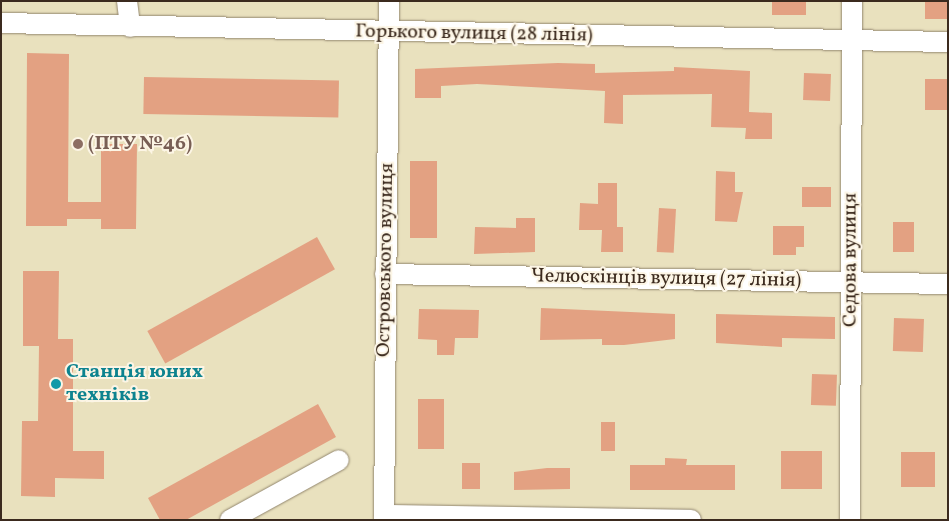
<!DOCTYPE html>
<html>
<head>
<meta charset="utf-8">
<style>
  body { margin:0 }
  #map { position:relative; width:949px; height:521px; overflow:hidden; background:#e9e1be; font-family:Vollkorn,serif }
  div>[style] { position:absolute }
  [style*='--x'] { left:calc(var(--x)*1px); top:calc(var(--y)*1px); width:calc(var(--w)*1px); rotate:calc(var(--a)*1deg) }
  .building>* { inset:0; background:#e3a182; transform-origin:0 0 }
  .roads { filter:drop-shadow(0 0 1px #92866e) drop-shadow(0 0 1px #92866e) }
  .minor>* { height:20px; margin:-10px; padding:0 10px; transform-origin:10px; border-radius:10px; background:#fff }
  .dots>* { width:14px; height:14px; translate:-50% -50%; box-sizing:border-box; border:2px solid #fcf5e5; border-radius:50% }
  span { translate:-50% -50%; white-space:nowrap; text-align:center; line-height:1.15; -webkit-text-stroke:4px #fcf5e5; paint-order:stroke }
  .street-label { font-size:20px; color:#3b2a1e }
  .education-label { font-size:20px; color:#785e54; font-weight:700 }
  .left { translate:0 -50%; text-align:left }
  .culture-label { font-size:20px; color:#0d838f; font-weight:700 }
  .frame { position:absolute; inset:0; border:2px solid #3b2a1e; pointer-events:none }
</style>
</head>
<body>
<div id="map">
  <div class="building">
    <div style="left:772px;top:1px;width:34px;height:14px"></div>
    <div style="left:925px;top:1px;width:23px;height:18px"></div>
    <div style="clip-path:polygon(27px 53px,69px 54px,68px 202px,101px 202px,101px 144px,137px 144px,136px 229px,101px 229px,101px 219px,67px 219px,67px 226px,26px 226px)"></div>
    <div style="clip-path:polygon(558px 63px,595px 64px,595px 73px,674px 71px,674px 67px,750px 71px,749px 112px,772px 113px,772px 139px,745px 139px,746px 128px,711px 127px,712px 94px,623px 95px,623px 124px,604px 123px,605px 91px,477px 84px,441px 86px,441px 98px,415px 98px,415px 69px)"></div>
    <div style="left:804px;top:73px;width:27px;height:27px;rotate:2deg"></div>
    <div style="left:144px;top:77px;width:195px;height:37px;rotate:1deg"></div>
    <div style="left:925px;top:79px;width:22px;height:31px"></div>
    <div style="left:410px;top:161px;width:27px;height:77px"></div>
    <div style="clip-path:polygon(716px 171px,735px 172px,735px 192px,743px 192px,737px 222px,715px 221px)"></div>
    <div style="clip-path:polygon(598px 183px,617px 183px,617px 227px,623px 227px,623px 252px,601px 252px,602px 230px,579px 230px,580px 203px,598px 204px)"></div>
    <div style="left:802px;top:187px;width:29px;height:20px"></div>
    <div style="left:659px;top:208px;width:17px;height:44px;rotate:3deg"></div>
    <div style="clip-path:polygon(516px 218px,535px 218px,535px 252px,474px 254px,475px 227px,516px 228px)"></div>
    <div style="left:893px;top:222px;width:21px;height:30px"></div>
    <div style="clip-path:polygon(773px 226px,804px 226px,804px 247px,796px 247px,796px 255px,773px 255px)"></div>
    <div style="left:317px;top:237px;width:37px;height:194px;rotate:61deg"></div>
    <div style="clip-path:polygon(23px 271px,59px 271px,58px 339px,73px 339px,73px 451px,104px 451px,104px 479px,55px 478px,55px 497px,21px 496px,22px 421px,38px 421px,39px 346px,23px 346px)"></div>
    <div style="clip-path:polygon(541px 308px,675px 314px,675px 339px,624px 345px,602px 345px,602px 339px,540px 340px)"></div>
    <div style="clip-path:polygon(419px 309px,479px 310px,478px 338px,455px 338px,454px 355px,437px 355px,437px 340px,418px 339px)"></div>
    <div style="clip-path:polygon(716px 314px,835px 317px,835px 339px,782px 338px,782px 347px,716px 343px)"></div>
    <div style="left:894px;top:318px;width:30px;height:33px;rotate:2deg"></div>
    <div style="left:812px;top:374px;width:25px;height:31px;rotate:2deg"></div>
    <div style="left:418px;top:399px;width:26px;height:50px"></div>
    <div style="clip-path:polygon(318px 404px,336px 437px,186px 520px,160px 520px,148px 498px)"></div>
    <div style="left:601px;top:422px;width:14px;height:29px"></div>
    <div style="left:781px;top:451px;width:41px;height:38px"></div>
    <div style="left:901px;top:452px;width:34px;height:35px"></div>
    <div style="clip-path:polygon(665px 458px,687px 459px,686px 465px,735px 465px,735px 490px,630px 490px,630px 465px,665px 465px)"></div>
    <div style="left:480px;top:463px;width:26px;height:18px;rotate:90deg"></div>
    <div style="clip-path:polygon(547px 468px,570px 468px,570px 489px,514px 490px,514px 472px)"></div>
  </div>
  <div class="roads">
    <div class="minor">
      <div style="--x:127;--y:1;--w:26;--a:83"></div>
      <div style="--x:1;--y:23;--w:947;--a:1.15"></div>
      <div style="--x:385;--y:274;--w:563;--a:1.02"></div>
      <div style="--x:384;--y:515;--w:307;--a:0.9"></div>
      <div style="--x:230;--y:520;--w:124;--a:-28.8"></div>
      <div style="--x:384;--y:520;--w:519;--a:-89.45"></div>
      <div style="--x:850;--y:520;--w:519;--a:-89.78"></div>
    </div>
  </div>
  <div class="dots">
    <div style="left:78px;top:144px;background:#8d6e63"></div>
    <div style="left:56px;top:384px;background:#0f9aa8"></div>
  </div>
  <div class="street-label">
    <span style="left:474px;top:34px;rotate:1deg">Горького вулиця (28 лiнiя)</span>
    <span style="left:386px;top:260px;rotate:-89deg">Островського вулиця</span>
    <span style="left:851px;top:260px;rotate:-90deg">Седова вулиця</span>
    <span style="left:666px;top:279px;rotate:1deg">Челюскінців вулиця (27 лiнiя)</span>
  </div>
  <div class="education-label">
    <span class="left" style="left:88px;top:144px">(ПТУ №46)</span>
  </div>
  <div class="culture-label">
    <span class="left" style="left:66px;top:384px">Станція юних<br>техніків</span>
  </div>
  <div class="frame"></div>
</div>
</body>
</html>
